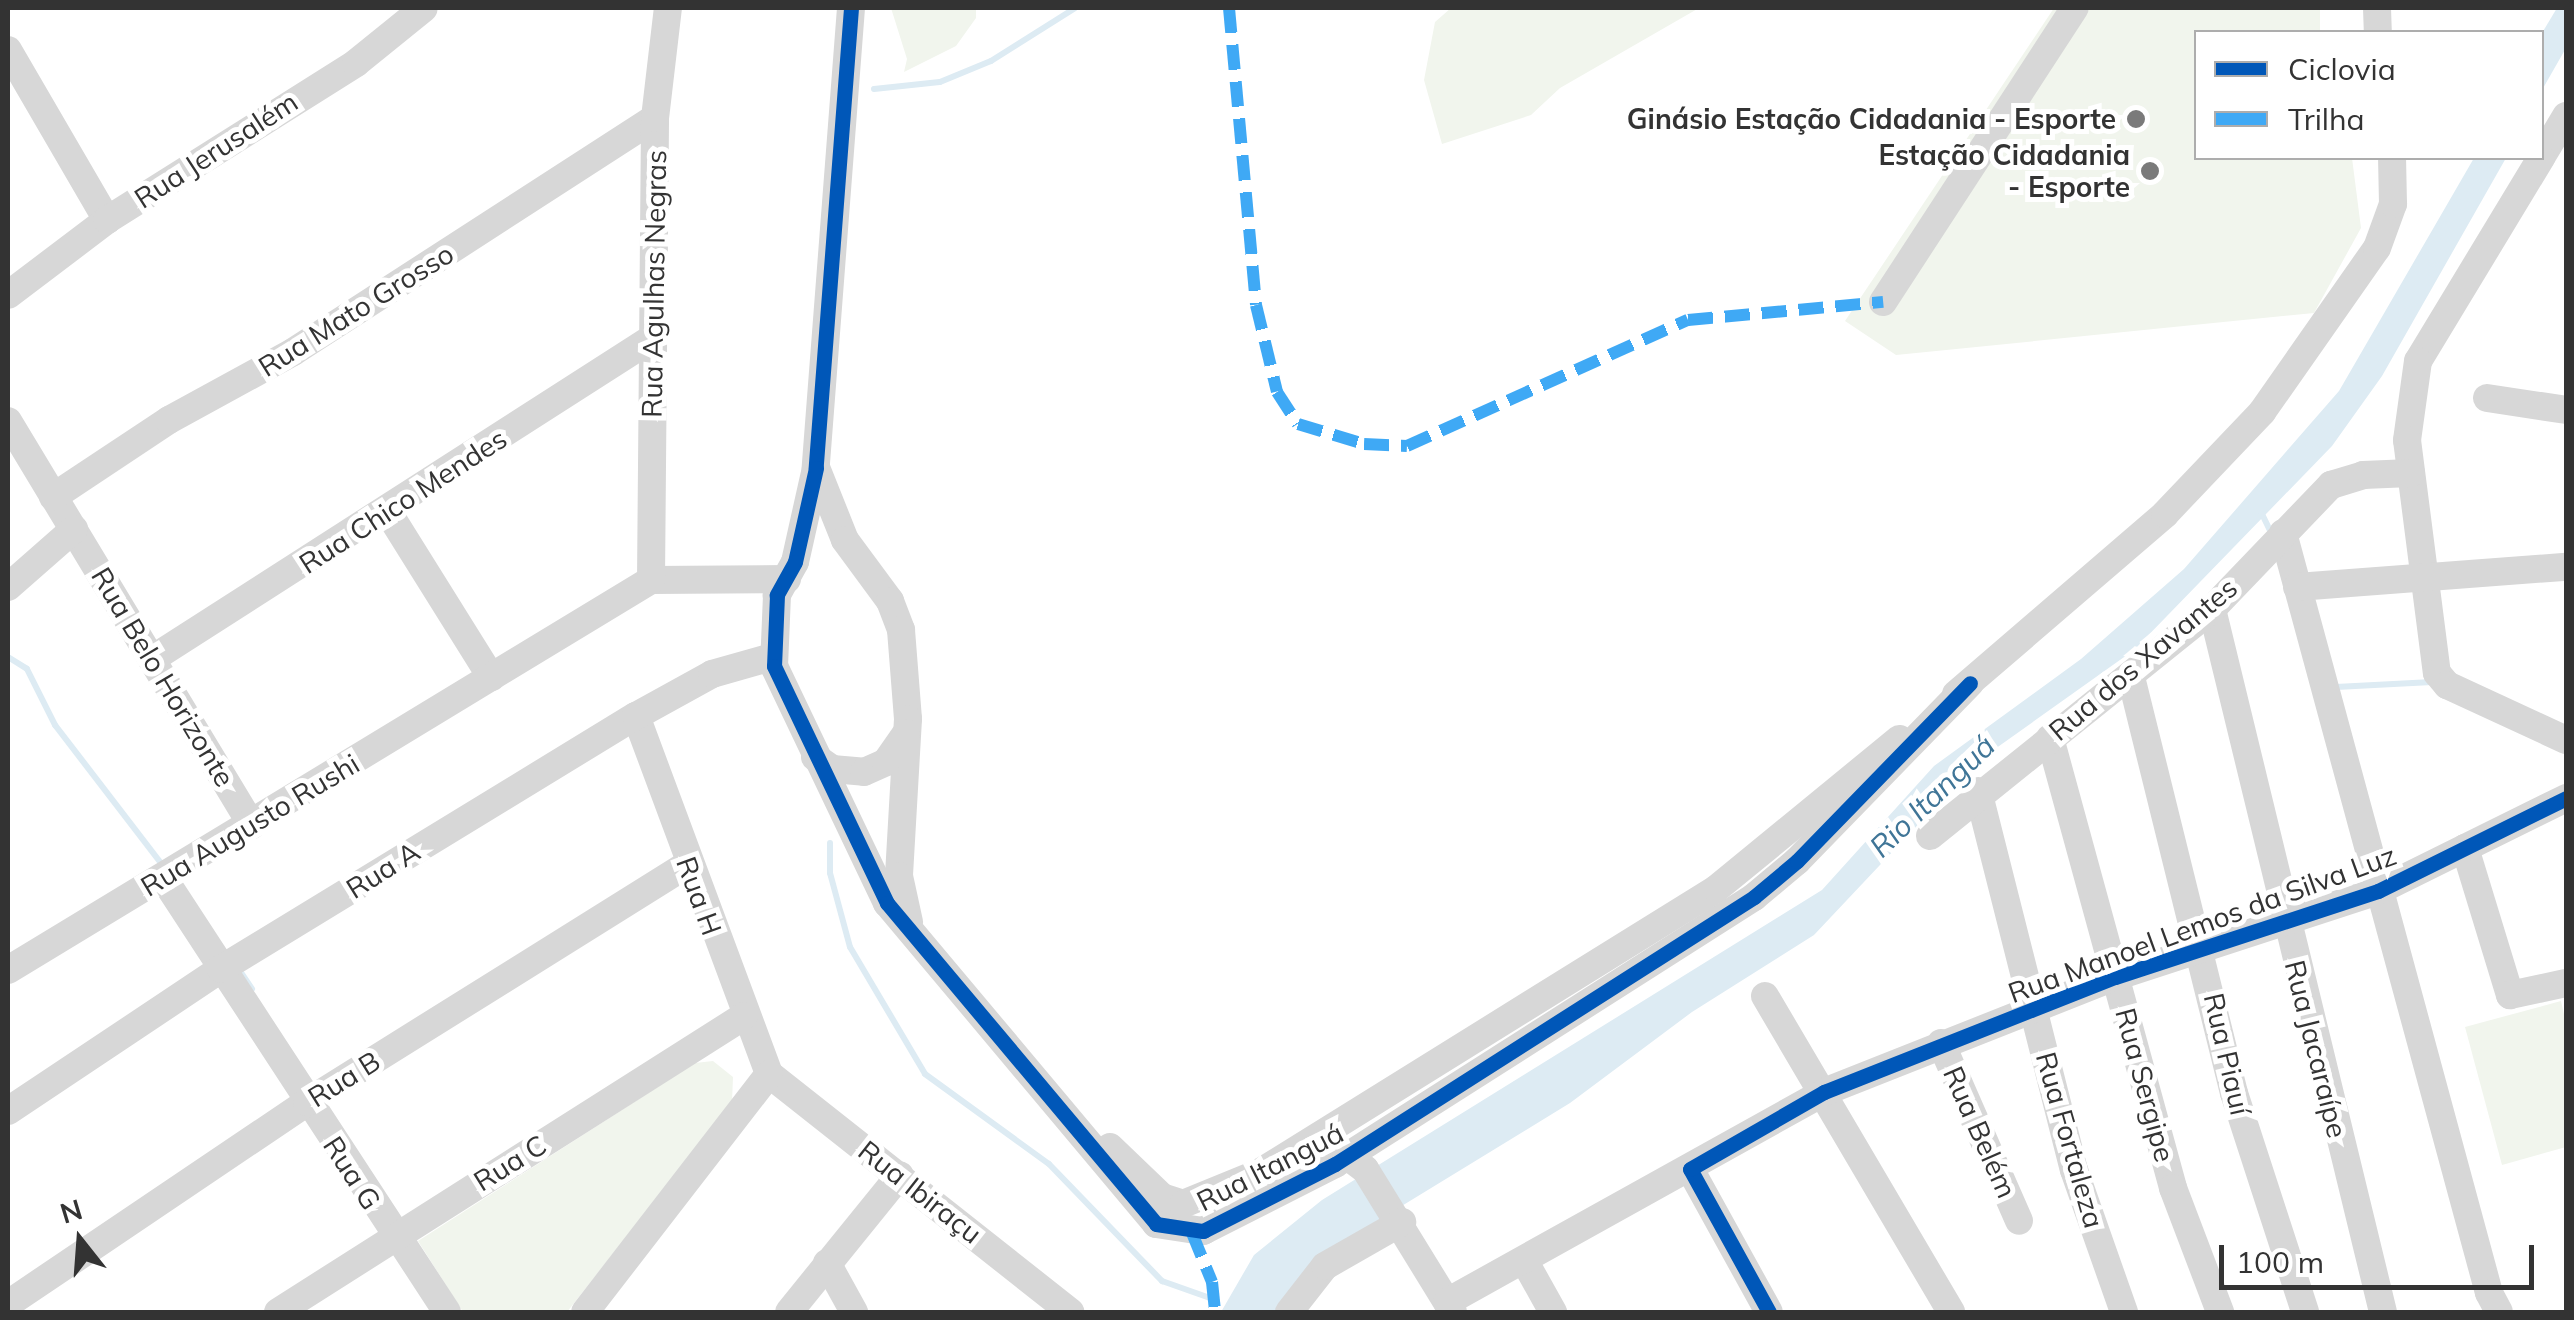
<!DOCTYPE html>
<html>
<head>
<meta charset="utf-8">
<style>
  body { margin:0 }
  #map { position:relative; width:2574px; height:1320px; overflow:hidden; background:#fff; font-family:Mulish,sans-serif }
  div>[style] { position:absolute }
  [style*='--x'] { left:calc(var(--x)*1px); top:calc(var(--y)*1px); width:calc(var(--w)*1px); rotate:calc(var(--a)*1deg) }
  .green>* { inset:0; background:#f1f5ed }
  .water>* { inset:0; background:#ddebf3 }
  .stream>* { height:6px; margin:-3px; padding:0 3px; transform-origin:3px; border-radius:3px; background:#ddebf3 }
  .minor>* { height:28px; margin:-14px; padding:0 14px; transform-origin:14px; border-radius:14px; background:#d7d7d7 }
  .quiet>* { height:12px; margin-top:-6px; transform-origin:0; background:repeating-linear-gradient(90deg,#3fa9f5 0 25px,transparent 0 37px) }
  .cycleway>* { height:15px; margin:-7.5px; padding:0 7.5px; transform-origin:7.5px; border-radius:7.5px; background:#0057b8 }
  .dots>* { width:28px; height:28px; translate:-50% -50%; box-sizing:border-box; border:5px solid #fff; border-radius:50% }
  span { translate:-50% -50%; white-space:nowrap; text-align:center; line-height:1.15; -webkit-text-stroke:10px #fff; paint-order:stroke }
  .poi-label { font-size:28px; color:#333; font-weight:700 }
  .right { translate:-100% -50%; text-align:right }
  .street-label { font-size:28px; color:#333 }
  .water-label { font-size:30px; color:#3f7597; font-style:italic }
  .frame { position:absolute; inset:0; border:10px solid #333; pointer-events:none }
  .legend { position:absolute; left:2194px; top:30px; width:350px; height:130px; box-sizing:border-box; background:#fff; border:2px solid #adadad; margin:0; padding:12px 18px; list-style:none; font-size:30px; color:#333 }
  .legend li { display:flex; align-items:center; gap:20px; height:50px }
  .legend b { width:50px; border:2px solid #adadad }
  .north { position:absolute; left:30px; top:1190px; width:100px; height:100px; -webkit-text-stroke:8px #fff; paint-order:stroke; rotate:343deg; font-size:28px; font-weight:700; line-height:40px; text-align:center; color:#333 }
  .north::after { content:''; display:block; margin:auto; width:35px; height:45px; background:#333; clip-path:polygon(50% 0,100% 100%,50% 72%,0 100%) }
  .scale { position:absolute; left:2219px; top:1245px; width:315px; height:45px; box-sizing:border-box; border:5px solid #333; border-top:0; padding-left:12px; font-size:30px; line-height:35px; white-space:nowrap; color:#333; -webkit-text-stroke:8px #fff; paint-order:stroke }
</style>
</head>
<body>
<div id="map">
  <div class="green">
    <div style="clip-path:polygon(891px 8px,976px 8px,976px 18px,956px 46px,904px 72px,907px 59px)"></div>
    <div style="clip-path:polygon(1451px 8px,1699px 8px,1560px 88px,1531px 115px,1442px 144px,1424px 80px,1435px 22px)"></div>
    <div style="clip-path:polygon(2054px 8px,2320px 8px,2320px 32px,2196px 32px,2196px 158px,2352px 158px,2361px 228px,2314px 313px,1896px 355px,1845px 321px)"></div>
    <div style="clip-path:polygon(2561px 1001px,2566px 1023px,2566px 1147px,2502px 1165px,2465px 1027px)"></div>
    <div style="clip-path:polygon(713px 1061px,733px 1077px,732px 1102px,567px 1312px,463px 1312px,418px 1241px,695px 1063px)"></div>
  </div>
  <div class="water">
    <div style="clip-path:polygon(2557px 8px,2566px 8px,2566px 48px,2542px 90px,2542px 33px)"></div>
    <div style="clip-path:polygon(2474px 158px,2506px 158px,2382px 376px,2332px 446px,2134px 650px,1978px 761px,1814px 935px,1692px 1012px,1570px 1103px,1333px 1248px,1280px 1312px,1221px 1312px,1254px 1255px,1322px 1200px,1822px 890px,1934px 766px,2081px 659px,2184px 569px,2339px 391px)"></div>
  </div>
  <div class="stream">
    <div style="--x:874;--y:89;--w:66;--a:-6.1"></div>
    <div style="--x:940;--y:82;--w:55;--a:-22.4"></div>
    <div style="--x:991;--y:61;--w:99;--a:-32.2"></div>
    <div style="--x:2261;--y:512;--w:28;--a:64"></div>
    <div style="--x:8;--y:657;--w:22;--a:32"></div>
    <div style="--x:27;--y:669;--w:63;--a:63.4"></div>
    <div style="--x:55;--y:725;--w:178;--a:52.5"></div>
    <div style="--x:2336;--y:687;--w:96;--a:-3"></div>
    <div style="--x:830;--y:843;--w:30;--a:90"></div>
    <div style="--x:830;--y:873;--w:77;--a:74.9"></div>
    <div style="--x:850;--y:947;--w:147;--a:59.4"></div>
    <div style="--x:925;--y:1074;--w:153;--a:36"></div>
    <div style="--x:1049;--y:1164;--w:163;--a:46"></div>
    <div style="--x:1162;--y:1281;--w:51;--a:19.5"></div>
    <div style="--x:242;--y:974;--w:18;--a:56"></div>
  </div>
  <div class="minor">
    <div style="--x:851;--y:8;--w:461;--a:94.4"></div>
    <div style="--x:816;--y:468;--w:96;--a:102.6"></div>
    <div style="--x:795;--y:562;--w:38;--a:119"></div>
    <div style="--x:777;--y:595;--w:71;--a:92.4"></div>
    <div style="--x:774;--y:666;--w:263;--a:64.5"></div>
    <div style="--x:887;--y:903;--w:419;--a:50"></div>
    <div style="--x:1156;--y:1224;--w:48;--a:8.5"></div>
    <div style="--x:1203;--y:1231;--w:148;--a:-26.9"></div>
    <div style="--x:1335;--y:1164;--w:497;--a:-32.5"></div>
    <div style="--x:1754;--y:897;--w:56;--a:-39.9"></div>
    <div style="--x:1797;--y:861;--w:248;--a:-45.8"></div>
    <div style="--x:2377;--y:8;--w:24;--a:88"></div>
    <div style="--x:8;--y:50;--w:197;--a:59.8"></div>
    <div style="--x:2542;--y:156;--w:47;--a:-59"></div>
    <div style="--x:2541;--y:158;--w:237;--a:121.2"></div>
    <div style="--x:2418;--y:361;--w:80;--a:97.9"></div>
    <div style="--x:2407;--y:440;--w:235;--a:82.7"></div>
    <div style="--x:2437;--y:673;--w:16;--a:50"></div>
    <div style="--x:2447;--y:685;--w:131;--a:24.8"></div>
    <div style="--x:8;--y:295;--w:124;--a:-37.1"></div>
    <div style="--x:107;--y:220;--w:294;--a:-32.2"></div>
    <div style="--x:356;--y:63;--w:87;--a:-39"></div>
    <div style="--x:1883;--y:302;--w:351;--a:-56.9"></div>
    <div style="--x:2487;--y:398;--w:80;--a:8.6"></div>
    <div style="--x:8;--y:421;--w:472;--a:58.9"></div>
    <div style="--x:817;--y:470;--w:75;--a:68.2"></div>
    <div style="--x:845;--y:540;--w:76;--a:53.6"></div>
    <div style="--x:890;--y:601;--w:31;--a:69"></div>
    <div style="--x:901;--y:630;--w:89;--a:85.5"></div>
    <div style="--x:908;--y:719;--w:157;--a:93.3"></div>
    <div style="--x:899;--y:876;--w:47;--a:77.7"></div>
    <div style="--x:53;--y:497;--w:139;--a:-33.6"></div>
    <div style="--x:169;--y:420;--w:141;--a:-28.7"></div>
    <div style="--x:293;--y:352;--w:431;--a:-32.9"></div>
    <div style="--x:388;--y:512;--w:195;--a:58"></div>
    <div style="--x:2283;--y:533;--w:787;--a:74.83"></div>
    <div style="--x:2489;--y:1293;--w:21;--a:62"></div>
    <div style="--x:651;--y:580;--w:136;--a:-0.4"></div>
    <div style="--x:8;--y:587;--w:88;--a:-41.3"></div>
    <div style="--x:2297;--y:587;--w:270;--a:-4.3"></div>
    <div style="--x:2212;--y:609;--w:723;--a:76.33"></div>
    <div style="--x:152;--y:659;--w:593;--a:-32.67"></div>
    <div style="--x:2131;--y:677;--w:429;--a:76.1"></div>
    <div style="--x:2234;--y:1093;--w:230;--a:72"></div>
    <div style="--x:1956;--y:694;--w:276;--a:-40.7"></div>
    <div style="--x:2165;--y:514;--w:141;--a:-46.4"></div>
    <div style="--x:2262;--y:412;--w:200;--a:-55"></div>
    <div style="--x:2377;--y:248;--w:47;--a:-70"></div>
    <div style="--x:2393;--y:204;--w:46;--a:-91.2"></div>
    <div style="--x:636;--y:716;--w:382;--a:69.6"></div>
    <div style="--x:769;--y:1074;--w:384;--a:38.3"></div>
    <div style="--x:2050;--y:738;--w:467;--a:74.7"></div>
    <div style="--x:2173;--y:1188;--w:133;--a:69.2"></div>
    <div style="--x:815;--y:757;--w:21;--a:35"></div>
    <div style="--x:832;--y:769;--w:32;--a:5"></div>
    <div style="--x:864;--y:772;--w:24;--a:-24"></div>
    <div style="--x:886;--y:762;--w:35;--a:-55"></div>
    <div style="--x:1978;--y:791;--w:391;--a:75.8"></div>
    <div style="--x:2074;--y:1170;--w:151;--a:70.6"></div>
    <div style="--x:1930;--y:836;--w:362;--a:-38.8"></div>
    <div style="--x:2212;--y:609;--w:172;--a:-46.2"></div>
    <div style="--x:2331;--y:485;--w:34;--a:-17"></div>
    <div style="--x:2363;--y:475;--w:48;--a:-2.4"></div>
    <div style="--x:2465;--y:848;--w:154;--a:73"></div>
    <div style="--x:2510;--y:995;--w:57;--a:-12.1"></div>
    <div style="--x:164;--y:879;--w:517;--a:56.83"></div>
    <div style="--x:8;--y:970;--w:752;--a:-31.24"></div>
    <div style="--x:651;--y:580;--w:462;--a:-89.5"></div>
    <div style="--x:655;--y:118;--w:111;--a:-83.3"></div>
    <div style="--x:1765;--y:996;--w:367;--a:59.5"></div>
    <div style="--x:1941;--y:1043;--w:194;--a:66.3"></div>
    <div style="--x:8;--y:1111;--w:256;--a:-33.7"></div>
    <div style="--x:221;--y:969;--w:486;--a:-31.4"></div>
    <div style="--x:636;--y:716;--w:87;--a:-28.9"></div>
    <div style="--x:712;--y:674;--w:62;--a:-15.8"></div>
    <div style="--x:1110;--y:1147;--w:72;--a:43.9"></div>
    <div style="--x:1162;--y:1197;--w:22;--a:18"></div>
    <div style="--x:1183;--y:1204;--w:82;--a:-22.2"></div>
    <div style="--x:1259;--y:1173;--w:538;--a:-31.86"></div>
    <div style="--x:1716;--y:889;--w:237;--a:-39.3"></div>
    <div style="--x:1338;--y:1149;--w:34;--a:37"></div>
    <div style="--x:1365;--y:1169;--w:168;--a:58.4"></div>
    <div style="--x:1690;--y:1169;--w:163;--a:61.1"></div>
    <div style="--x:1524;--y:1260;--w:60;--a:60.9"></div>
    <div style="--x:827;--y:1263;--w:56;--a:61.1"></div>
    <div style="--x:1447;--y:1302;--w:432;--a:-29.1"></div>
    <div style="--x:1824;--y:1092;--w:313;--a:-21.6"></div>
    <div style="--x:2115;--y:977;--w:277;--a:-18.1"></div>
    <div style="--x:2378;--y:891;--w:210;--a:-26.3"></div>
    <div style="--x:8;--y:1304;--w:361;--a:-34"></div>
    <div style="--x:307;--y:1102;--w:448;--a:-32"></div>
    <div style="--x:278;--y:1312;--w:552;--a:-32.42"></div>
    <div style="--x:585;--y:1312;--w:301;--a:-52.3"></div>
    <div style="--x:789;--y:1312;--w:176;--a:-51"></div>
    <div style="--x:1289;--y:1312;--w:58;--a:-52"></div>
    <div style="--x:1325;--y:1266;--w:89;--a:-29.7"></div>
  </div>
  <div class="quiet">
    <div style="--x:1229;--y:8;--w:298;--a:84.8"></div>
    <div style="--x:1256;--y:305;--w:89;--a:76.4"></div>
    <div style="--x:1277;--y:392;--w:38;--a:57"></div>
    <div style="--x:1298;--y:424;--w:69;--a:16.9"></div>
    <div style="--x:1364;--y:444;--w:43;--a:2.7"></div>
    <div style="--x:1407;--y:446;--w:308;--a:-24.2"></div>
    <div style="--x:1688;--y:320;--w:196;--a:-5.3"></div>
    <div style="--x:1192;--y:1233;--w:53;--a:67.8"></div>
    <div style="--x:1212;--y:1282;--w:30;--a:84"></div>
  </div>
  <div class="cycleway">
    <div style="--x:851;--y:8;--w:461;--a:94.4"></div>
    <div style="--x:816;--y:468;--w:96;--a:102.6"></div>
    <div style="--x:795;--y:562;--w:38;--a:119"></div>
    <div style="--x:777;--y:595;--w:71;--a:92.4"></div>
    <div style="--x:774;--y:666;--w:263;--a:64.5"></div>
    <div style="--x:887;--y:903;--w:419;--a:50"></div>
    <div style="--x:1156;--y:1224;--w:48;--a:8.5"></div>
    <div style="--x:1203;--y:1231;--w:148;--a:-26.9"></div>
    <div style="--x:1335;--y:1164;--w:497;--a:-32.5"></div>
    <div style="--x:1754;--y:897;--w:56;--a:-39.9"></div>
    <div style="--x:1797;--y:861;--w:248;--a:-45.8"></div>
    <div style="--x:1769;--y:1312;--w:163;--a:-118.9"></div>
    <div style="--x:1690;--y:1169;--w:155;--a:-29.9"></div>
    <div style="--x:1824;--y:1092;--w:313;--a:-21.6"></div>
    <div style="--x:2115;--y:977;--w:277;--a:-18.1"></div>
    <div style="--x:2378;--y:891;--w:210;--a:-26.3"></div>
  </div>
  <div class="dots">
    <div style="left:2136px;top:119px;background:#7a7a7a"></div>
    <div style="left:2150px;top:171px;background:#7a7a7a"></div>
  </div>
  <div class="poi-label">
    <span class="right" style="left:2116px;top:119px">Ginásio Estação Cidadania - Esporte</span>
    <span class="right" style="left:2130px;top:171px">Estação Cidadania<br>- Esporte</span>
  </div>
  <div class="street-label">
    <span style="left:216px;top:150px;rotate:-33deg">Rua Jerusalém</span>
    <span style="left:654px;top:284px;rotate:-89deg">Rua Agulhas Negras</span>
    <span style="left:356px;top:310px;rotate:-32deg">Rua Mato Grosso</span>
    <span style="left:403px;top:501px;rotate:-33deg">Rua Chico Mendes</span>
    <span style="left:2143px;top:659px;rotate:-40deg">Rua dos Xavantes</span>
    <span style="left:163px;top:677px;rotate:59deg">Rua Belo Horizonte</span>
    <span style="left:250px;top:825px;rotate:-31deg">Rua Augusto Rushi</span>
    <span style="left:383px;top:870px;rotate:-32deg">Rua A</span>
    <span style="left:699px;top:896px;rotate:70deg">Rua H</span>
    <span style="left:2202px;top:924px;rotate:-20deg">Rua Manoel Lemos da Silva Luz</span>
    <span style="left:2316px;top:1049px;rotate:76deg">Rua Jacaraípe</span>
    <span style="left:2227px;top:1054px;rotate:77deg">Rua Piauí</span>
    <span style="left:344px;top:1079px;rotate:-32deg">Rua B</span>
    <span style="left:2145px;top:1085px;rotate:75deg">Rua Sergipe</span>
    <span style="left:1980px;top:1132px;rotate:66deg">Rua Belém</span>
    <span style="left:2070px;top:1140px;rotate:74deg">Rua Fortaleza</span>
    <span style="left:510px;top:1163px;rotate:-32deg">Rua C</span>
    <span style="left:1270px;top:1167px;rotate:-27deg">Rua Itanguá</span>
    <span style="left:352px;top:1173px;rotate:57deg">Rua G</span>
    <span style="left:920px;top:1192px;rotate:38deg">Rua Ibiraçu</span>
  </div>
  <div class="water-label">
    <span style="left:1932px;top:796px;rotate:-44deg">Rio Itanguá</span>
  </div>
  <div class="frame"></div>
  <ul class="legend">
  <li><b style="height:12px;background:#0057b8"></b>Ciclovia</li>
  <li><b style="height:12px;background:#3fa9f5"></b>Trilha</li>
  </ul>
  <div class="north">N</div>
  <div class="scale">100 m</div>
</div>
</body>
</html>
